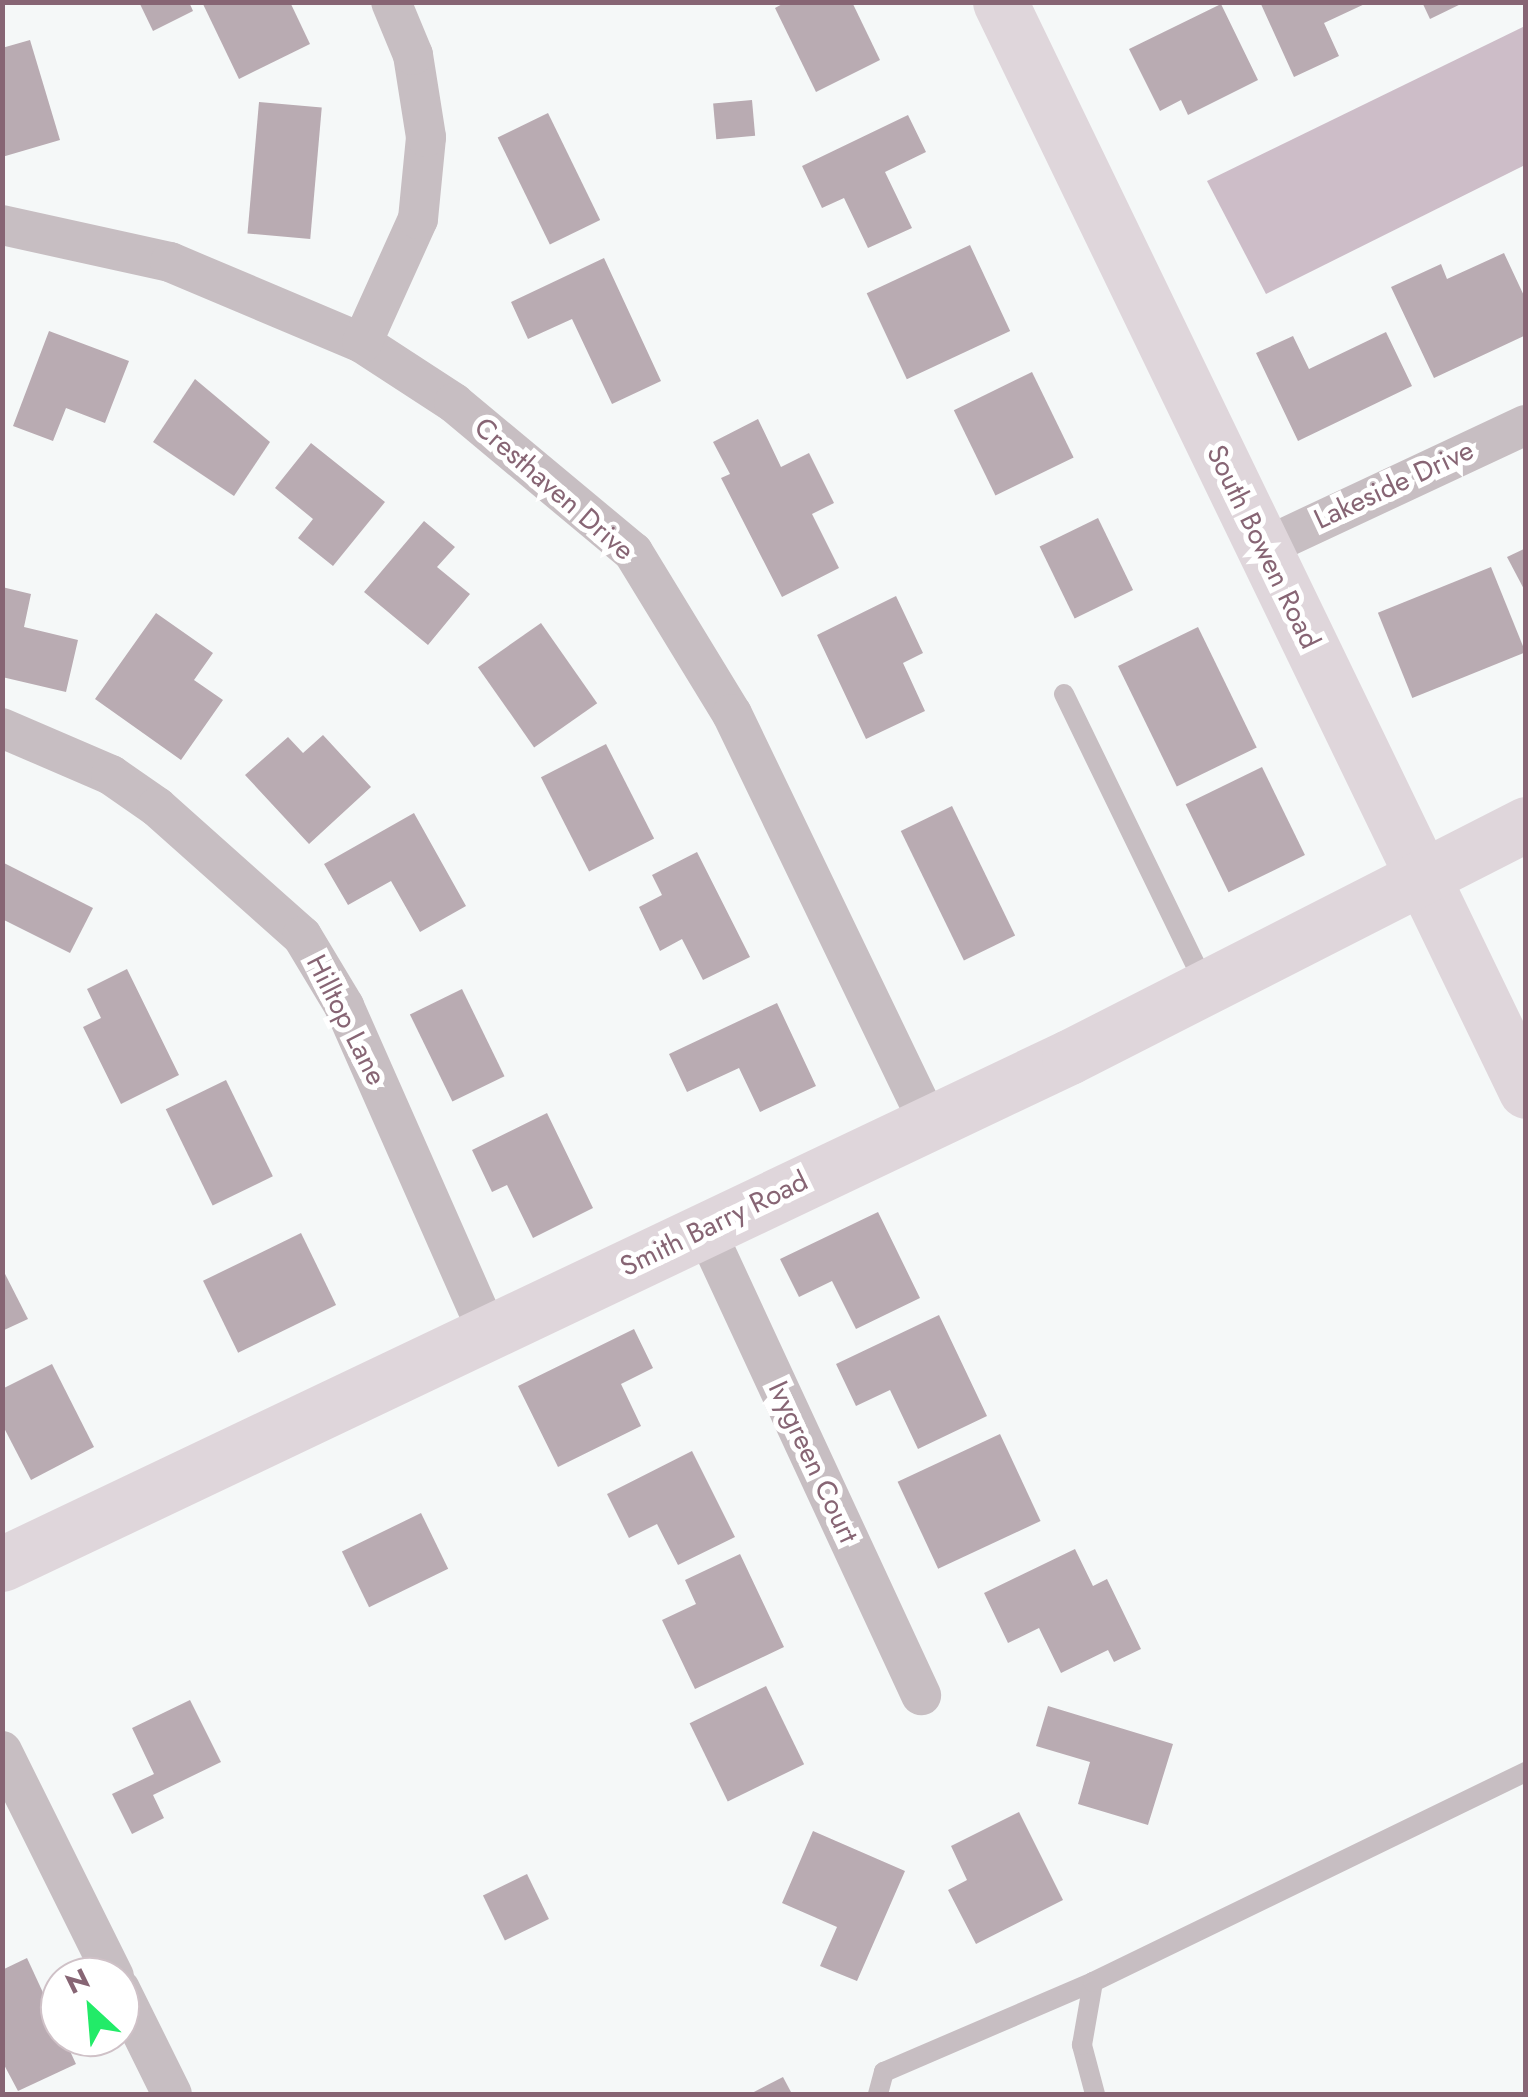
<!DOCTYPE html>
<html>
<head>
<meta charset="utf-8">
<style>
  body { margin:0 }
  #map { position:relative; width:1528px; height:2097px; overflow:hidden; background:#f5f8f8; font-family:Jost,sans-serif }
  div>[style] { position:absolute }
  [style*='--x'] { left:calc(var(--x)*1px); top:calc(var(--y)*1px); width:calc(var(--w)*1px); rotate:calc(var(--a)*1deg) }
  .water>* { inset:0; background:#cdbdc8 }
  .building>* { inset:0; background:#b9abb2; transform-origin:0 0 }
  .lane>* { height:20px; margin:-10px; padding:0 10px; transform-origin:10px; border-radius:10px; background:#c7bec2 }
  .street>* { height:40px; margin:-20px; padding:0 20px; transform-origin:20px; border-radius:20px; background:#c7bec2 }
  .secondary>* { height:55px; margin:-27.5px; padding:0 27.5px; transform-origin:27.5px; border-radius:27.5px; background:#dfd6db }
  span { translate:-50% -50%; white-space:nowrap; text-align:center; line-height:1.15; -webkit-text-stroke:10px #fff; paint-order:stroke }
  .street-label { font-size:28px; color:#876574 }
  .frame { position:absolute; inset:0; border:5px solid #876574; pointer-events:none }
  .north { position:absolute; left:40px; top:1957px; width:100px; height:100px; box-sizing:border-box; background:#fff; border:2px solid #cfc1c7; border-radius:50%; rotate:334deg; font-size:28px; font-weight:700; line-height:40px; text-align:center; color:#876574 }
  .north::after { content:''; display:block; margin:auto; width:35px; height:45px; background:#22eb68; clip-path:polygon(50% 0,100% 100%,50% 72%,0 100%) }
</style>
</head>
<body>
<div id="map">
  <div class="water">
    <div style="clip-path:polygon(1525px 26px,1525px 165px,1266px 294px,1207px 181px)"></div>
  </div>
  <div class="building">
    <div style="clip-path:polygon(139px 2px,189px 2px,193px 11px,153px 31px)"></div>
    <div style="clip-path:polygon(202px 2px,290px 2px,310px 44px,239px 79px)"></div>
    <div style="clip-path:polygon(786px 2px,852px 2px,880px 60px,816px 92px,775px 8px)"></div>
    <div style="clip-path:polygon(1260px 2px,1369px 2px,1324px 23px,1339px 56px,1294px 77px)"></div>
    <div style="clip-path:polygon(1422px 2px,1465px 2px,1430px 19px)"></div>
    <div style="clip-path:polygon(1221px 4px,1258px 80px,1188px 115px,1181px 100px,1160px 111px,1129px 49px)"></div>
    <div style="clip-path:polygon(30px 40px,60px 140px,2px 157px,2px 48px)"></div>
    <div style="left:752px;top:100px;width:36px;height:39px;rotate:85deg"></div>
    <div style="left:259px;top:102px;width:63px;height:132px;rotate:5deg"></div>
    <div style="left:548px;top:113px;width:119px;height:56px;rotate:64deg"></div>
    <div style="clip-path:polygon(908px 115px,926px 152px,885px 172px,912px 228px,868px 248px,844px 198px,822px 208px,802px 166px)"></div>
    <div style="left:970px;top:245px;width:95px;height:114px;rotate:65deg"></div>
    <div style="clip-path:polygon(1504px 253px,1526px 300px,1526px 335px,1434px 378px,1391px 287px,1441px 264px,1447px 279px)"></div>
    <div style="clip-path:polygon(604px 258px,661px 381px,612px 404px,572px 319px,528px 339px,511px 302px)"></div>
    <div style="clip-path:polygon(49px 331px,129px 361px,105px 423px,66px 408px,53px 441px,13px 426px)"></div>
    <div style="clip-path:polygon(1386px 332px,1412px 386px,1298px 441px,1256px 353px,1293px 336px,1309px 369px)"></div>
    <div style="left:1032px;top:372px;width:95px;height:87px;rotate:64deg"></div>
    <div style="clip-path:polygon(195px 379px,270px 442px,234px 496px,153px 442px)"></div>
    <div style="clip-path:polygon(758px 419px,781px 467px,809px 453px,834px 503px,812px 514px,839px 568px,782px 597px,721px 478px,730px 474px,713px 442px)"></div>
    <div style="clip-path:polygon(311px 443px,385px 502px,333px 566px,298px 538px,313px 519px,275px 488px)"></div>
    <div style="left:1098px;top:518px;width:80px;height:65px;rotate:64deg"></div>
    <div style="clip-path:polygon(424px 521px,455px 547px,437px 567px,470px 594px,428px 645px,364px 592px)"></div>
    <div style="clip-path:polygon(1526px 548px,1526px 593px,1507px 557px)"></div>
    <div style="left:1491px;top:567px;width:92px;height:122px;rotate:68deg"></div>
    <div style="clip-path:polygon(2px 587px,31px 594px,24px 627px,78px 640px,66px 692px,2px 677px)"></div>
    <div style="clip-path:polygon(896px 596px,923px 653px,903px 663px,925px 711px,866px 739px,817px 635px)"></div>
    <div style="clip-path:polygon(156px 613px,213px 653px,194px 680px,223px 700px,181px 760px,95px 699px)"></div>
    <div style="left:541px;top:623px;width:98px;height:77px;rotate:55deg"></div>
    <div style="left:1198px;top:627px;width:134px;height:89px;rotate:64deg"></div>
    <div style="clip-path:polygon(323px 735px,371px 787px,309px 844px,245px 775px,288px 737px,303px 753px)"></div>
    <div style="left:606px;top:744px;width:106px;height:73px;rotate:63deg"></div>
    <div style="left:1262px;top:767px;width:98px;height:85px;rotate:64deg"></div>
    <div style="left:952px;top:806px;width:144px;height:57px;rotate:64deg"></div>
    <div style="clip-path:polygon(414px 813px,466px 906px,420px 932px,391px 881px,348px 905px,324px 864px)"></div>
    <div style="clip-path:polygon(697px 852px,750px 957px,703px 980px,682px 939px,660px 951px,639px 907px,662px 895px,652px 875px)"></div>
    <div style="clip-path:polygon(2px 862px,93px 908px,70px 953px,2px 919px)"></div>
    <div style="clip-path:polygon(127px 969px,179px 1075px,121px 1104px,83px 1027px,101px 1018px,87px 989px)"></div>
    <div style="left:462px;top:989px;width:97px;height:58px;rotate:64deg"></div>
    <div style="clip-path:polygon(777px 1003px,816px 1086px,760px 1112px,739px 1068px,687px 1092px,669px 1054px)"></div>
    <div style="left:226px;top:1080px;width:107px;height:67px;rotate:64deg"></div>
    <div style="clip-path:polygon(547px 1113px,593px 1208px,533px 1238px,507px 1185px,492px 1192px,472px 1150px)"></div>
    <div style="clip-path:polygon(878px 1212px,920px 1298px,856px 1329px,832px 1281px,799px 1297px,780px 1259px)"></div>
    <div style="left:301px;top:1233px;width:80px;height:109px;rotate:64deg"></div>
    <div style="clip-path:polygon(2px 1268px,28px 1319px,2px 1331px)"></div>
    <div style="clip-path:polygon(939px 1315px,987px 1416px,918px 1449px,890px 1390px,856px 1406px,836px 1364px)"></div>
    <div style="clip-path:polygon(634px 1329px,653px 1368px,621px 1384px,641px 1426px,558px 1467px,518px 1386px)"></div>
    <div style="clip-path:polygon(52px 1364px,94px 1447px,31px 1480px,2px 1424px,2px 1389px)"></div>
    <div style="left:1000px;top:1434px;width:96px;height:113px;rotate:65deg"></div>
    <div style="clip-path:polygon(692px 1451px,735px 1537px,678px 1565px,657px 1524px,629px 1538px,607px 1494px)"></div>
    <div style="left:421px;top:1513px;width:62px;height:88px;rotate:64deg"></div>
    <div style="clip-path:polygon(1075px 1549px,1093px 1586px,1107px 1579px,1141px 1649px,1114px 1662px,1108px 1650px,1061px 1673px,1039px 1628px,1008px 1643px,984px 1593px)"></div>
    <div style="clip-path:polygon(740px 1554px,784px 1647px,695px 1689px,662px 1620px,696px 1604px,685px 1580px)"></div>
    <div style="left:766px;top:1686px;width:87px;height:85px;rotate:64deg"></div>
    <div style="clip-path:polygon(190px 1700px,221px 1762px,153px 1795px,164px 1818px,132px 1834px,112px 1794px,154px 1774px,132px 1728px)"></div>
    <div style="clip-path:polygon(1048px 1706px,1173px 1744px,1148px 1825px,1078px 1804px,1090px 1762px,1036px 1746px)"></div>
    <div style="clip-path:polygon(1019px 1812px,1063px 1900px,976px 1944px,948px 1890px,967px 1880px,951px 1846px)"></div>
    <div style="clip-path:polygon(813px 1831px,905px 1871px,857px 1981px,820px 1966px,837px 1927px,782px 1903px)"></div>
    <div style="left:527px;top:1874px;width:50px;height:49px;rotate:64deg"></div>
    <div style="clip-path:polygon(27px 1958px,76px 2064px,18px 2091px,2px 2061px,2px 1970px)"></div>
    <div style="clip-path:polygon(783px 2077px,792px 2094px,750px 2094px)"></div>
  </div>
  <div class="lane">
    <div style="--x:1064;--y:694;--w:322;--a:64.1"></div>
    <div style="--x:878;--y:2094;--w:23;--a:-75"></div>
    <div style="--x:884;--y:2072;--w:228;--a:-23.3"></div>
    <div style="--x:1095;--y:2094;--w:51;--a:-104.9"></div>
    <div style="--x:1082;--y:2045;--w:64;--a:-80.1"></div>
    <div style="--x:1093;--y:1982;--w:481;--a:-25.9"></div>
  </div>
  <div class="street">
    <div style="--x:2;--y:225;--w:172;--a:12.4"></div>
    <div style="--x:170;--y:262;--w:208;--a:22.9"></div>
    <div style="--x:362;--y:343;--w:110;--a:33.1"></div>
    <div style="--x:454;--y:403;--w:233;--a:39.8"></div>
    <div style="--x:633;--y:552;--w:190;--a:58.6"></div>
    <div style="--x:732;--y:714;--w:453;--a:64.3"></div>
    <div style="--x:362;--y:343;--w:136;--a:-65.7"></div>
    <div style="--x:418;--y:219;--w:82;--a:-84.4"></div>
    <div style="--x:426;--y:137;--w:83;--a:-99"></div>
    <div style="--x:413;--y:55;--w:57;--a:-112.5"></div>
    <div style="--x:1263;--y:548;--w:290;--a:-25.1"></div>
    <div style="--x:2;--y:728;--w:119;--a:23.3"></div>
    <div style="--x:111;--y:775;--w:56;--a:34.8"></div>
    <div style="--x:157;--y:807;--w:194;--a:41.7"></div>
    <div style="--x:302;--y:936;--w:82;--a:59"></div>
    <div style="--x:344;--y:1006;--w:356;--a:66.2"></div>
    <div style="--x:705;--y:1229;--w:514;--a:65.13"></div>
    <div style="--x:2;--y:1751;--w:252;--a:63.6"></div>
    <div style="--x:120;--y:1989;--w:117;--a:63.7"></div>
  </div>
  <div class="secondary">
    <div style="--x:1000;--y:2;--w:1209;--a:64.22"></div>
    <div style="--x:2;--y:1564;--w:1181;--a:-25.42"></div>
    <div style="--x:1069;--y:1057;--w:513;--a:-27.01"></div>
  </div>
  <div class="street-label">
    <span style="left:1394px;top:485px;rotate:-25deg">Lakeside Drive</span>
    <span style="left:554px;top:489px;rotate:41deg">Cresthaven Drive</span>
    <span style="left:1263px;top:547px;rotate:64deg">South Bowen Road</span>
    <span style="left:346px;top:1020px;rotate:63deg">Hilltop Lane</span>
    <span style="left:714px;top:1224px;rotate:-26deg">Smith Barry Road</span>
    <span style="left:813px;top:1462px;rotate:65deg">Ivygreen Court</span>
  </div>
  <div class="frame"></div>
  <div class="north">N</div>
</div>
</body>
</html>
